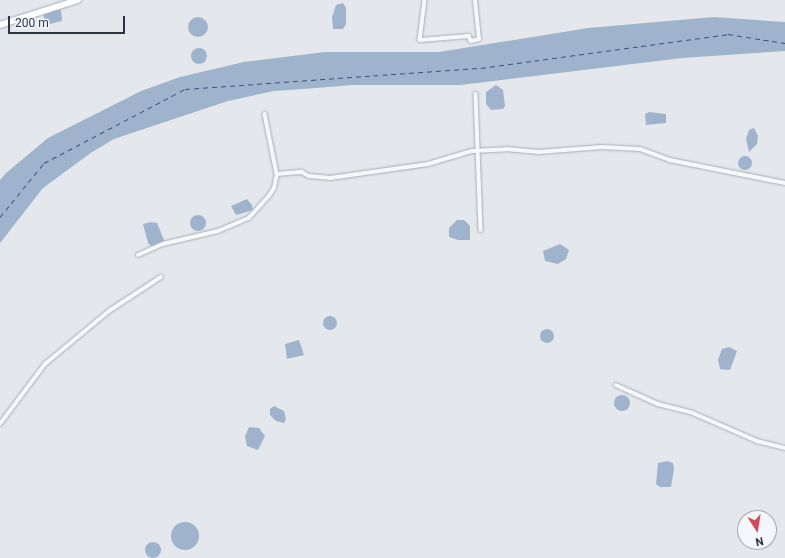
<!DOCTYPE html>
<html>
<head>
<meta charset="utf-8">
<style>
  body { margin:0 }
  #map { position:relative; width:785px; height:558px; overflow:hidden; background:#e4e7ec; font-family:Roboto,sans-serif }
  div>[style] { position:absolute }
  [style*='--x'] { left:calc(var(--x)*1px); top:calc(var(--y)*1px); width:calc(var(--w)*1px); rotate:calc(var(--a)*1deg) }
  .water>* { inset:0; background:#9fb4cc }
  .round { border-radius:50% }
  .ferry>* { height:1px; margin-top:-0.5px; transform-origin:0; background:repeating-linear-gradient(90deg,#34527a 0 5px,transparent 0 9px) }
  .roads { filter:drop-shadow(0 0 1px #a9aeb7) drop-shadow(0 0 1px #a9aeb7) }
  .street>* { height:3.5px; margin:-1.75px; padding:0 1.75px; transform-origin:1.75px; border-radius:1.75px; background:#f7f8fa }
  .highway>* { height:6px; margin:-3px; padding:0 3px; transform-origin:3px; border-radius:3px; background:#fff }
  span { translate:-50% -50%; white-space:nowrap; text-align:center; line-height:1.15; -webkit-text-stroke:3px #f4f6f9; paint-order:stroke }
  .north { position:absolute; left:737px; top:510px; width:40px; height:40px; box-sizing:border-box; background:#f4f6f9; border:1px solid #a4a8b1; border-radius:50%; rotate:168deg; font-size:11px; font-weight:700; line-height:16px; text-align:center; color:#2b3445 }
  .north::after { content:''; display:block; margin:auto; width:14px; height:18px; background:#d1495b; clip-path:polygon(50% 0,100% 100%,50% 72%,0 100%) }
  .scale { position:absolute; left:8px; top:16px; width:117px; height:18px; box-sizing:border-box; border:2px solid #2b3445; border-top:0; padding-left:5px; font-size:12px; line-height:14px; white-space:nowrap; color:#2b3445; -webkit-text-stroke:3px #f4f6f9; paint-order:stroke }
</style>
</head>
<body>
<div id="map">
  <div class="water">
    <div style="clip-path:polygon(343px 3px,346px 8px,346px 24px,343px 29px,333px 29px,332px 17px,336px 5px)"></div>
    <div style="clip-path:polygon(54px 10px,61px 10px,62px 21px,46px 25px,43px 14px)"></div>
    <div style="clip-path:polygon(714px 17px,785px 22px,785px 51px,682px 58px,460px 85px,353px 85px,316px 88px,274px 91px,228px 101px,114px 139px,92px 152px,43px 188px,0 243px,0 180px,6px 173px,48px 138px,141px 91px,180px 77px,244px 62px,325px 52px,439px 52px,588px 28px)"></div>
    <div class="round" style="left:188px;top:17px;width:20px;height:20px"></div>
    <div class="round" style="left:191px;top:48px;width:16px;height:16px"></div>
    <div style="clip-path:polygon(496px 85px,503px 90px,505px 106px,503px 109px,491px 110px,486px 104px,486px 92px)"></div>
    <div style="clip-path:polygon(649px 112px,666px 114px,666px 123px,646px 125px,645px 114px)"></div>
    <div style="clip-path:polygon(754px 128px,758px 136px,757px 144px,749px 152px,746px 139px,749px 130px)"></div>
    <div class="round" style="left:738px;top:156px;width:14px;height:14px"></div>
    <div style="clip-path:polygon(247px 199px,252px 205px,253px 210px,236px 215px,231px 206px)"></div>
    <div class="round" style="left:190px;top:215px;width:16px;height:16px"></div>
    <div style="clip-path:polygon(457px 220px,464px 220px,470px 226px,470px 240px,458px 240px,449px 237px,449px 228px)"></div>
    <div style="clip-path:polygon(151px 222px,157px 223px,164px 240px,163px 243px,153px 248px,148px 243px,143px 224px)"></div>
    <div style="clip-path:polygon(560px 244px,569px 250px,566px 259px,558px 264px,545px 261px,543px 251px)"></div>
    <div class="round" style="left:323px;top:316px;width:14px;height:14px"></div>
    <div class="round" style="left:540px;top:329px;width:14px;height:14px"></div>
    <div style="clip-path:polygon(299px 340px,304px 355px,287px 359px,285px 344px)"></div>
    <div style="clip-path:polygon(729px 347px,737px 351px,730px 370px,720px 369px,718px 360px,722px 349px)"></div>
    <div class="round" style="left:614px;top:395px;width:16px;height:16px"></div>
    <div style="clip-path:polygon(274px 406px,284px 411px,286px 419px,284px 423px,276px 421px,270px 415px,270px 409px)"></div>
    <div style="clip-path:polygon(249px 427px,259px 428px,265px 436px,258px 450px,247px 446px,245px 436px)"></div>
    <div style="clip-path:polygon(667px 461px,673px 463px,674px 469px,671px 487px,660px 487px,656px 484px,658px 463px)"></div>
    <div class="round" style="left:171px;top:522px;width:28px;height:28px"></div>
    <div class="round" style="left:145px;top:542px;width:16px;height:16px"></div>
  </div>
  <div class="ferry">
    <div style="--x:0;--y:217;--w:70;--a:-50.8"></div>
    <div style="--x:44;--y:163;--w:159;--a:-27.7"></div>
    <div style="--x:185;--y:89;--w:297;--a:-4.1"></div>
    <div style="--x:481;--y:68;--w:249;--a:-7.8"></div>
    <div style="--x:728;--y:34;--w:58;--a:9"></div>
  </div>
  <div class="roads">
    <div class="street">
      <div style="--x:425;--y:0;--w:40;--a:97.1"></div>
      <div style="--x:420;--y:40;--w:49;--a:-4.7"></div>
      <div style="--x:469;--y:36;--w:5;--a:68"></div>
      <div style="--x:471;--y:41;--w:8;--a:-14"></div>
      <div style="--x:479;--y:39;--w:39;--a:-96"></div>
      <div style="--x:476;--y:94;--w:136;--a:87.9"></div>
      <div style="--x:265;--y:114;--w:61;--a:78.7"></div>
      <div style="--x:277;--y:174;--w:25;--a:-5"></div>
      <div style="--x:302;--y:172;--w:8;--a:30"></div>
      <div style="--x:309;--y:176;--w:21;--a:5"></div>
      <div style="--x:330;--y:178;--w:99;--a:-8.1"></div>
      <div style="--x:428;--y:164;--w:46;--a:-16.5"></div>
      <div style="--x:472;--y:151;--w:34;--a:-3"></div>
      <div style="--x:506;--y:149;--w:33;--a:5"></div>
      <div style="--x:539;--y:152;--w:63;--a:-4.5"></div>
      <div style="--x:602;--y:147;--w:38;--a:3"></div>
      <div style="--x:640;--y:149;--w:32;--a:20"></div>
      <div style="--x:670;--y:160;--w:117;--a:11.3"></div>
      <div style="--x:138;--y:255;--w:27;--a:-24"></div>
      <div style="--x:163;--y:244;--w:57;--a:-13.3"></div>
      <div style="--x:218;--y:231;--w:34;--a:-23"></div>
      <div style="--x:249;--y:218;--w:30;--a:-48"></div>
      <div style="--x:269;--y:196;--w:9;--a:-58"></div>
      <div style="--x:274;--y:188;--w:14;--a:-78"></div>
      <div style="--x:616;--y:385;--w:46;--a:24.3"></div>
      <div style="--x:658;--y:404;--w:36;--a:14"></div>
      <div style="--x:693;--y:413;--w:70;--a:23.6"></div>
      <div style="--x:757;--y:441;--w:29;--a:14"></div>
      <div style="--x:0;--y:424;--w:75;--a:-53.1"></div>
      <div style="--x:45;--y:364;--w:83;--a:-39.6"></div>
      <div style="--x:109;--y:311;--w:62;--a:-33.2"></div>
    </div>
    <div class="highway">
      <div style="--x:0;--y:25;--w:82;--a:-17.8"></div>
    </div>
  </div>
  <div class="north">N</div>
  <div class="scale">200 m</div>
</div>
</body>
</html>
